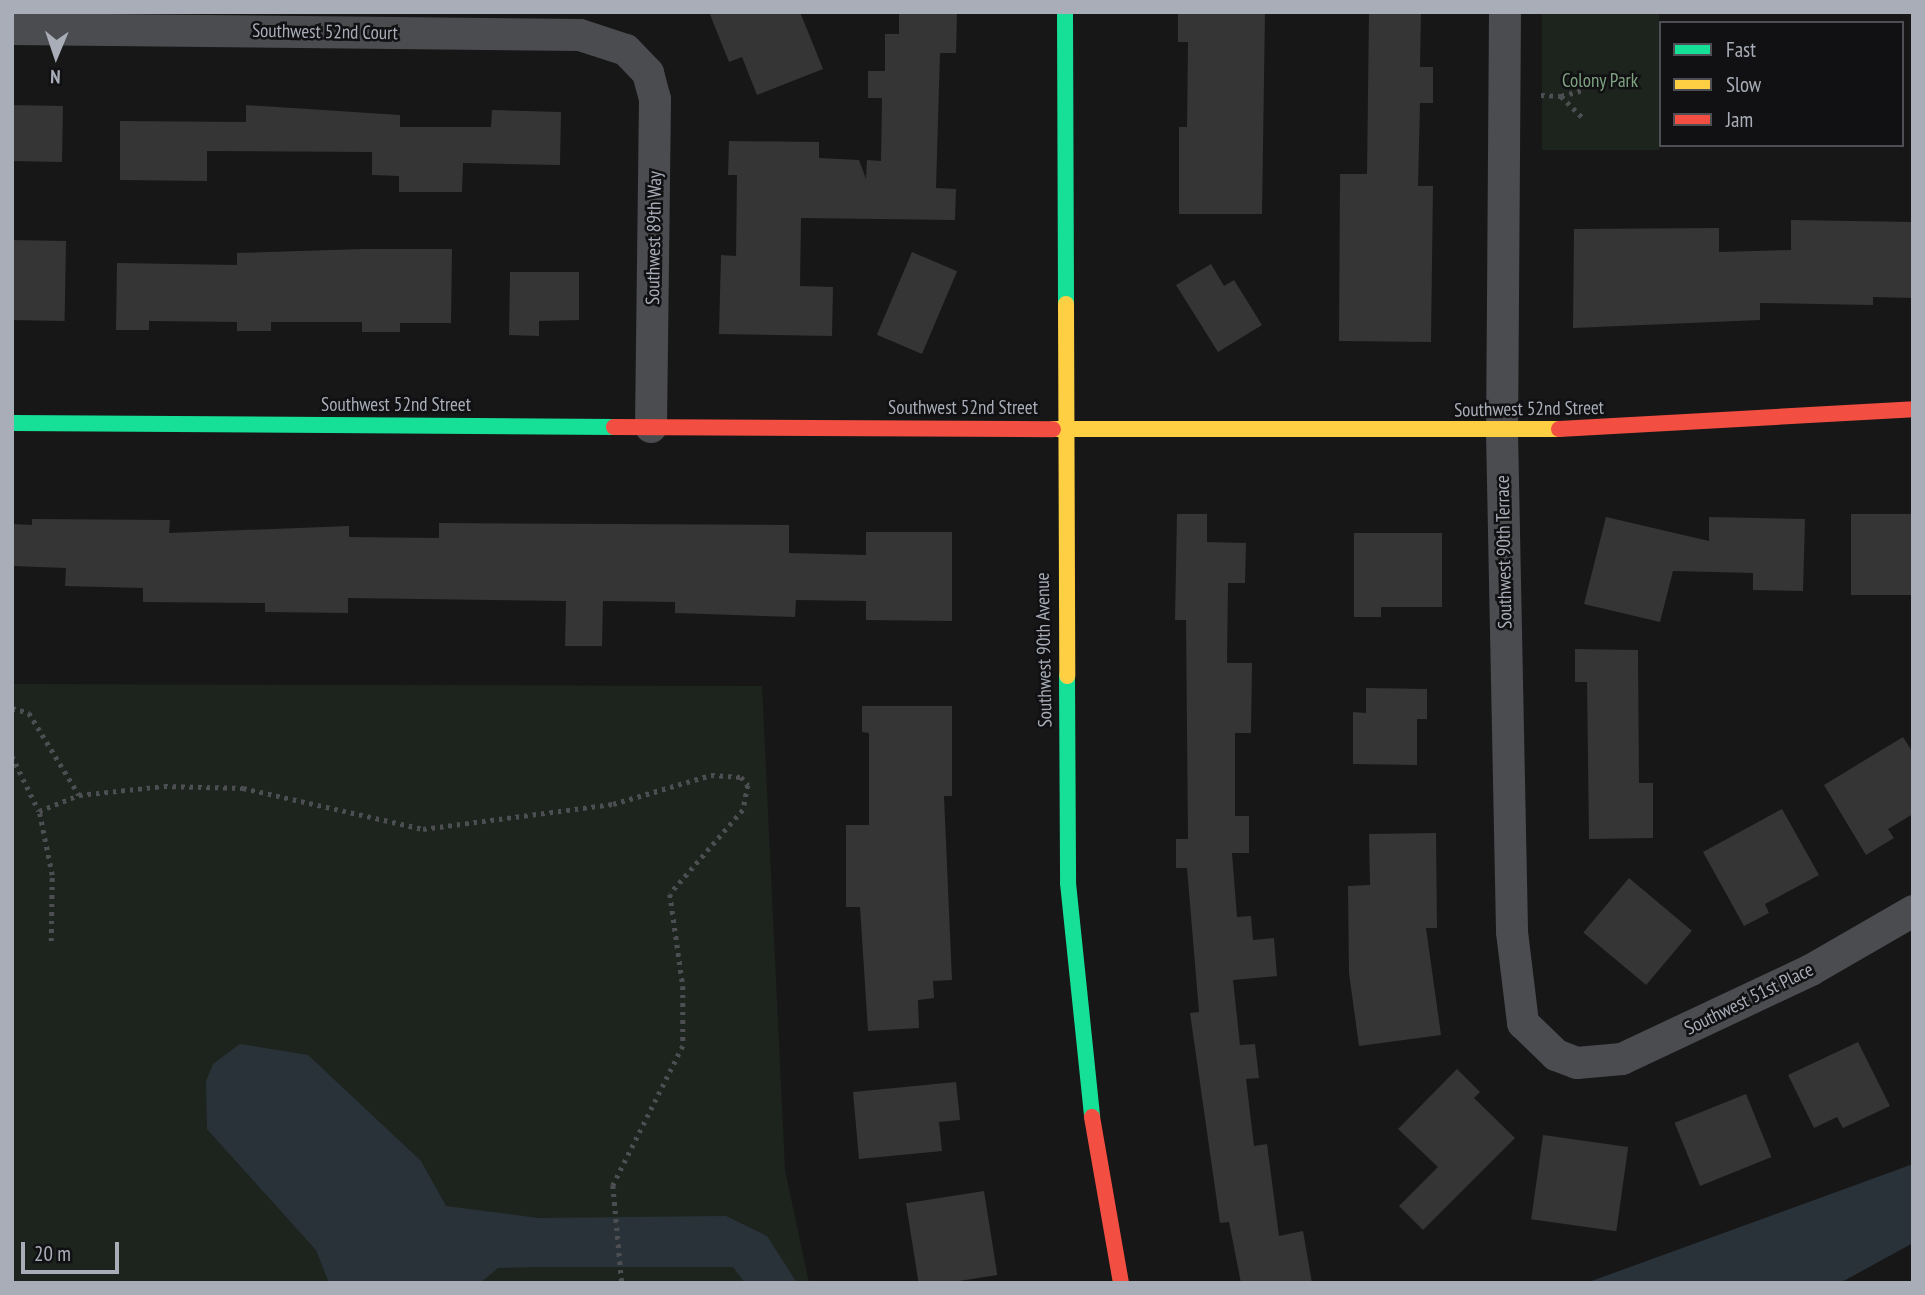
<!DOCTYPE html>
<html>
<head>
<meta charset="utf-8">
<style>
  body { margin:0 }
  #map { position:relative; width:1925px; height:1295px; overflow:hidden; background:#171717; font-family:"PT Sans Narrow",sans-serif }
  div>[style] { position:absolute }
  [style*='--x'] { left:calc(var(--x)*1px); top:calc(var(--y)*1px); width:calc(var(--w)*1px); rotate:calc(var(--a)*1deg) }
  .green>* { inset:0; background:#1d241e; transform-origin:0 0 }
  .water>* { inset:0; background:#2a3239 }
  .building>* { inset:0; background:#353536; transform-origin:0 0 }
  .path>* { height:4.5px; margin-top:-2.25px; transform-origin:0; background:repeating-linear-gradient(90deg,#4d4e52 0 3.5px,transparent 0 8.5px) }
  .street>* { height:32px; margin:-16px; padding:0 16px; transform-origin:16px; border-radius:16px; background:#4b4c50 }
  .fast>* { height:16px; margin:-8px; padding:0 8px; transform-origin:8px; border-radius:8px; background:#16e098 }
  .slow>* { height:16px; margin:-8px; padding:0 8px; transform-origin:8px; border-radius:8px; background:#ffcf43 }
  .jam>* { height:16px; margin:-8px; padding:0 8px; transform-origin:8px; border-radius:8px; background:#f24e42 }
  span { translate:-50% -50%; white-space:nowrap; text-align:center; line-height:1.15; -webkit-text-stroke:5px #111113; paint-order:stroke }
  .street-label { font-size:19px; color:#a8adb8 }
  .park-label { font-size:19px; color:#7fa381 }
  .frame { position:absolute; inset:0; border:14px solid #a8adb8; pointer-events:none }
  .legend { position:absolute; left:1659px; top:21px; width:245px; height:126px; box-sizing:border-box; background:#111113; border:2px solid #4d4f55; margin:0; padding:9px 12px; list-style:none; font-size:21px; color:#a8adb8 }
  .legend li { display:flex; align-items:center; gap:14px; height:35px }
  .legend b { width:35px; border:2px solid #4d4f55 }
  .north { position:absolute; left:21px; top:21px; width:70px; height:70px; -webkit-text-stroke:5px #111113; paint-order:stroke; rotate:182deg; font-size:19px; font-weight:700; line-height:28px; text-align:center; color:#a8adb8 }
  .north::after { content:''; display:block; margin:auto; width:24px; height:32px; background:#a8adb8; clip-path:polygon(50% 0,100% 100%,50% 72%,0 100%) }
  .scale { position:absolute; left:21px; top:1242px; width:98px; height:32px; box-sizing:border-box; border:4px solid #a8adb8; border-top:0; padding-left:9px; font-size:21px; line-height:24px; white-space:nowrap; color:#a8adb8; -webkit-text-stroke:5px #111113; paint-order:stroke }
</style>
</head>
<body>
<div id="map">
  <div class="green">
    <div style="left:1542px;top:12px;width:117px;height:138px"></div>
    <div style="clip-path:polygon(12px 684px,762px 686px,785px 1170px,809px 1283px,12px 1283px)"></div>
  </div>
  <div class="water">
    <div style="clip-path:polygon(240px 1044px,308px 1055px,421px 1161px,446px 1206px,538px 1218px,726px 1216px,767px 1236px,797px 1283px,745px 1283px,733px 1267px,539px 1267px,498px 1268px,480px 1283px,329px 1283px,316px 1250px,207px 1129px,206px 1081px,213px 1064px)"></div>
    <div style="clip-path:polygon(1913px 1164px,1913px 1243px,1840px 1283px,1586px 1283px)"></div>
  </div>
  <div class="building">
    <div style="clip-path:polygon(709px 12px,800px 12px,823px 69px,757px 95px,742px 57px,729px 62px)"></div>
    <div style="clip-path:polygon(899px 12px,957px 12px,956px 53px,940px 53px,936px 188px,956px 189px,955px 220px,801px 218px,800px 286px,833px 287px,832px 336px,719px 334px,721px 255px,736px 256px,737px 175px,728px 175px,729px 141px,819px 142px,819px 158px,859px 160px,866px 179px,867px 160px,881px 161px,882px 98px,868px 98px,868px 71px,885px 71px,885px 34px,899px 34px)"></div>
    <div style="clip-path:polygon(1178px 12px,1265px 12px,1262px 214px,1179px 214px,1179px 127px,1187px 127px,1188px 42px,1178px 42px)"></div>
    <div style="clip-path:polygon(1369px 12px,1421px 12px,1420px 67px,1433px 67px,1433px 103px,1420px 103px,1418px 186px,1433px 186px,1431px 342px,1339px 341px,1340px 174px,1367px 174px)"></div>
    <div style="left:12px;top:105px;width:51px;height:56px;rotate:1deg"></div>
    <div style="clip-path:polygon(246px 105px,400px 115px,400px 127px,491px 127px,492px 110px,561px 112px,560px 165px,463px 163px,462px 192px,399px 192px,399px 176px,372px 175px,372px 152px,207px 151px,207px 181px,120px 180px,120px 121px,246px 122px)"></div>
    <div style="clip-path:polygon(1791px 220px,1913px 222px,1913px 298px,1873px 297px,1873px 305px,1760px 303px,1760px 320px,1573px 328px,1574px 229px,1719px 228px,1719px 252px,1791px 250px)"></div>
    <div style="left:12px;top:240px;width:54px;height:80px;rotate:1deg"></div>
    <div style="clip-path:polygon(362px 249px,452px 249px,451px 323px,400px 323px,400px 332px,362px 332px,362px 322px,271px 322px,271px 331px,237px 331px,237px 322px,149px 321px,149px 330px,116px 330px,117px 263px,237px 265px,237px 253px)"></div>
    <div style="left:912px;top:252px;width:49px;height:90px;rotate:23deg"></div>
    <div style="clip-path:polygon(1211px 264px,1224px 286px,1234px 280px,1262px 325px,1218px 352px,1176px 285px)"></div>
    <div style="clip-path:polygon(510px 272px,579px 272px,579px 320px,539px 321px,539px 336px,509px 335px)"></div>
    <div style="clip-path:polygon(1177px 514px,1207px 514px,1207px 542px,1246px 543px,1245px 583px,1228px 583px,1227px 663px,1252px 663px,1251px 733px,1235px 733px,1235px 816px,1249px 816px,1249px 853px,1232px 853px,1237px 917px,1251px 916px,1253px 940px,1274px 938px,1277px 976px,1233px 980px,1240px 1045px,1255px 1044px,1259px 1078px,1246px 1079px,1254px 1146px,1267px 1144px,1279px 1236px,1303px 1231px,1312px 1283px,1241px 1283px,1229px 1222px,1220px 1223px,1190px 1013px,1199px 1012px,1187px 868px,1176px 868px,1176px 839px,1188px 839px,1186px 620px,1175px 620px)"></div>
    <div style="left:1913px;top:514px;width:81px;height:62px;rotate:90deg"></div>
    <div style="clip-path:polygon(1606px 517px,1709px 541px,1709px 517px,1805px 519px,1803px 591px,1753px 590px,1753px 573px,1673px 571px,1660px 622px,1584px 604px)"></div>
    <div style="clip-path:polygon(32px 519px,170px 520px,169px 533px,349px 526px,349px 537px,439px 538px,439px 523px,789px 525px,789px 553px,866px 555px,866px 532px,952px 532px,952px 621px,866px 620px,866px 601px,796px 600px,795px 617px,675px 613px,675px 602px,603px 601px,602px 646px,565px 646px,566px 601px,348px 598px,348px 613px,265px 612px,265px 603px,143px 602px,143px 588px,65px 586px,66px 568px,12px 566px,12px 524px,32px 525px)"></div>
    <div style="clip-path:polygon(1354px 533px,1442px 533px,1442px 607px,1381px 607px,1381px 617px,1354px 617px)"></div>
    <div style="clip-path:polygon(1575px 649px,1638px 650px,1639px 783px,1653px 783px,1653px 838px,1589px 839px,1587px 682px,1575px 682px)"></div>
    <div style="clip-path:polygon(1366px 688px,1427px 689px,1427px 719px,1417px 719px,1417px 765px,1353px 764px,1353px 712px,1366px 713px)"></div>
    <div style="clip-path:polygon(862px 706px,952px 706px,952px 796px,944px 796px,952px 980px,933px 981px,934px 998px,918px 1000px,919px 1028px,868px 1031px,860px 907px,846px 907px,846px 825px,869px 825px,869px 733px,862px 732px)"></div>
    <div style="clip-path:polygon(1903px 737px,1913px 753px,1913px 814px,1888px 829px,1894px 838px,1866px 855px,1824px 785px)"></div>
    <div style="clip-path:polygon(1782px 809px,1819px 875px,1765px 904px,1769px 913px,1744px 926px,1703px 852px)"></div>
    <div style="clip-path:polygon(1436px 833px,1437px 928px,1426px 928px,1441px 1035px,1359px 1046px,1349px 973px,1348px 886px,1370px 885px,1369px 834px)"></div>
    <div style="left:1629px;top:878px;width:82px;height:71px;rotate:40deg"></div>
    <div style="clip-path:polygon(1858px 1042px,1890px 1106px,1843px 1128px,1837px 1117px,1814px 1128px,1788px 1075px)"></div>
    <div style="clip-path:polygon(1457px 1069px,1480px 1092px,1474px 1098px,1515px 1138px,1423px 1230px,1399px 1206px,1438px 1167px,1398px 1129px)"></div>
    <div style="clip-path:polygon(956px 1082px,960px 1120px,939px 1122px,942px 1151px,859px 1159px,853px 1092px)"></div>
    <div style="left:1746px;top:1094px;width:68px;height:77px;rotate:68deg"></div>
    <div style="left:1543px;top:1135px;width:86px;height:85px;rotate:8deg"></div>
    <div style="left:984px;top:1191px;width:85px;height:79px;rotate:81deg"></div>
  </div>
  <div class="path">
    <div style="--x:1541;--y:95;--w:20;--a:3"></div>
    <div style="--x:1561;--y:96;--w:31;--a:45"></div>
    <div style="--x:1561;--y:96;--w:23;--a:-15"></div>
    <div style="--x:12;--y:708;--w:18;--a:16"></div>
    <div style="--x:29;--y:713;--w:96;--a:58.6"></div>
    <div style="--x:12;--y:756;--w:61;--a:63.9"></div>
    <div style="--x:51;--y:941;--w:66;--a:-89.1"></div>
    <div style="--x:52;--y:875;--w:65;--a:-101.5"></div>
    <div style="--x:39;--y:811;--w:43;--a:-21.8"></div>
    <div style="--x:79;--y:795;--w:85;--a:-6"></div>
    <div style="--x:164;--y:786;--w:79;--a:1.5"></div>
    <div style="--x:243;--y:788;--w:185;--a:12.8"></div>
    <div style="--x:423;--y:829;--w:192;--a:-7.5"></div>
    <div style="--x:613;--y:804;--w:102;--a:-16.5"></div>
    <div style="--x:711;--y:775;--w:30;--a:4"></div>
    <div style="--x:741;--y:777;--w:11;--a:49"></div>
    <div style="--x:748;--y:785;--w:25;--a:101"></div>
    <div style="--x:743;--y:810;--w:111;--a:131"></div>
    <div style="--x:670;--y:894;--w:93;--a:82"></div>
    <div style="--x:683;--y:986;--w:60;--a:90"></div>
    <div style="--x:683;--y:1046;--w:156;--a:116.7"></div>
    <div style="--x:613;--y:1185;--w:98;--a:84.8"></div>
  </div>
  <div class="street">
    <div style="--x:1505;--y:12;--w:420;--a:90.4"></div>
    <div style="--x:1502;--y:432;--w:500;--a:88.85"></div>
    <div style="--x:1512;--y:932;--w:92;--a:83.1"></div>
    <div style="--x:1523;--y:1023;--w:46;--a:44.1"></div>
    <div style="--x:1556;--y:1055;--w:22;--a:21"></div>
    <div style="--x:1577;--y:1063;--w:45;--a:-5.1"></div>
    <div style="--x:1622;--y:1059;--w:209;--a:-25.2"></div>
    <div style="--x:1811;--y:970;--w:118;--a:-30"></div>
    <div style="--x:12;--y:29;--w:568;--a:0.61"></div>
    <div style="--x:580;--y:35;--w:48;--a:18.1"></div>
    <div style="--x:626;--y:50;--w:32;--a:46"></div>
    <div style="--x:648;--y:73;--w:27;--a:75"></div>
    <div style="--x:655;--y:99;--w:328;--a:90.7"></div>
  </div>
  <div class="fast">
    <div style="--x:1065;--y:12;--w:292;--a:89.8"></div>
    <div style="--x:12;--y:423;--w:602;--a:0.38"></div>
    <div style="--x:1067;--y:676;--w:207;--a:89.7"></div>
    <div style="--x:1068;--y:883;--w:235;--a:84.1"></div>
  </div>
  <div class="slow">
    <div style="--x:1066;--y:304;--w:372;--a:89.8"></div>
    <div style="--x:1053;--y:429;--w:506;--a:0"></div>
  </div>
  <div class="jam">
    <div style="--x:614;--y:427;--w:439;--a:0.3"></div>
    <div style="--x:1559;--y:429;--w:355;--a:-3.2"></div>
    <div style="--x:1092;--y:1117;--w:169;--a:80.1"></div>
  </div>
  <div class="street-label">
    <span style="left:325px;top:32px;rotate:1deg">Southwest 52nd Court</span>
    <span style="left:654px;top:238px;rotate:-89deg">Southwest 89th Way</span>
    <span style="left:396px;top:405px">Southwest 52nd Street</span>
    <span style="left:963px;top:408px">Southwest 52nd Street</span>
    <span style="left:1529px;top:409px;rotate:-1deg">Southwest 52nd Street</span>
    <span style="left:1504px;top:552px;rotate:-91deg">Southwest 90th Terrace</span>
    <span style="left:1044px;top:650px;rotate:-91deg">Southwest 90th Avenue</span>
    <span style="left:1749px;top:999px;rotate:-26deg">Southwest 51st Place</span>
  </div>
  <div class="park-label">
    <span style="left:1600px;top:81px">Colony Park</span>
  </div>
  <div class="frame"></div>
  <ul class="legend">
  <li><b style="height:9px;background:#16e098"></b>Fast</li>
  <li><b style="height:9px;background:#ffcf43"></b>Slow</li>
  <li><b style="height:9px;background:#f24e42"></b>Jam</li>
  </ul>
  <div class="north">N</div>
  <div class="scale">20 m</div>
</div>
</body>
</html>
